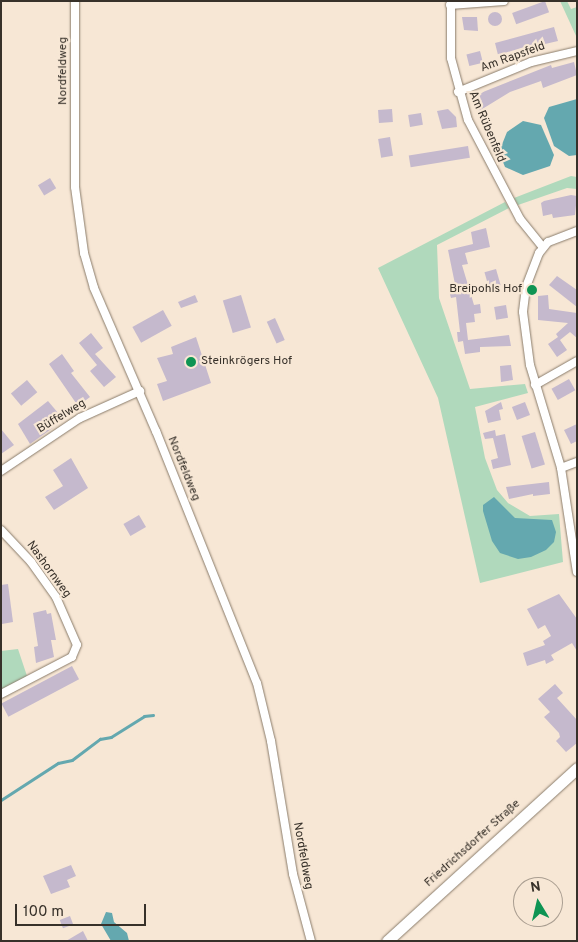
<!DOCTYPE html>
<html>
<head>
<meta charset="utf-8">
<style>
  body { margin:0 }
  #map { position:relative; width:578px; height:942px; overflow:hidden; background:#f7e7d5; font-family:Overpass,sans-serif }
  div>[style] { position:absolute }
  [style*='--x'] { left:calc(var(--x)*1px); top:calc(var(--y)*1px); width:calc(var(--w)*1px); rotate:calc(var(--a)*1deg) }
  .green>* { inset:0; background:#b0d9bc }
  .water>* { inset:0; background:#64a8af }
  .stream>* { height:2.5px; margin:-1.25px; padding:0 1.25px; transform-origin:1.25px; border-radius:1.25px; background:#64a8af }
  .building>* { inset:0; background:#c5b9cd; transform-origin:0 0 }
  .round { border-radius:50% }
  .roads { filter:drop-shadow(0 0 1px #8a7c6b) drop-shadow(0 0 1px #8a7c6b) }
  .street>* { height:8px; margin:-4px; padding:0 4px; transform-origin:4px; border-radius:4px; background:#fff }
  .secondary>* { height:11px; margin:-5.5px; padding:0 5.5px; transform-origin:5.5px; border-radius:5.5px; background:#fff }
  .dots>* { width:14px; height:14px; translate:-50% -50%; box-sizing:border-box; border:2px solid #f7e7d5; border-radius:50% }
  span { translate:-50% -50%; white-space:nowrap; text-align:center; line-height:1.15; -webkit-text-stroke:4.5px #f7e7d5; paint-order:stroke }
  .street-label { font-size:12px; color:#37312a }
  .poi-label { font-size:12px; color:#37312a }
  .right { translate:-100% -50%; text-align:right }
  .left { translate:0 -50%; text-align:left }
  .frame { position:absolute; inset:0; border:2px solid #37312a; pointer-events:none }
  .north { position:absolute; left:513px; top:877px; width:50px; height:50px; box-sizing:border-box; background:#f7e7d5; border:1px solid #aa9e91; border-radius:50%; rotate:351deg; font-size:14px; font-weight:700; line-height:20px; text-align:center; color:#37312a }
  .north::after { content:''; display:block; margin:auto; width:18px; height:22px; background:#0e9453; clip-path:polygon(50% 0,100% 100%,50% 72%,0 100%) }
  .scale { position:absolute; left:15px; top:904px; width:131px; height:22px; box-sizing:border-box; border:2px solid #37312a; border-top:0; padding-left:6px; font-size:15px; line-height:18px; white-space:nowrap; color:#37312a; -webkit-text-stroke:4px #f7e7d5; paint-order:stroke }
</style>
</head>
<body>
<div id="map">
  <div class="green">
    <div style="clip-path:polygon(560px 1px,567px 1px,571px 9px,577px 7px,577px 38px)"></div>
    <div style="clip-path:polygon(571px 176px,577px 177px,577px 189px,567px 188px,518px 205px,514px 198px)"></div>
    <div style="clip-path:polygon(505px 202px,509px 208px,437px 245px,439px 298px,470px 389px,525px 384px,528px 393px,475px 407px,485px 458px,497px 490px,508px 503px,530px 516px,559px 514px,563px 562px,480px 583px,438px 398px,378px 268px)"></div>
    <div style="clip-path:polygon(18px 649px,27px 676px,1px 690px,1px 651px)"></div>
  </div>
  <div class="water">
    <div style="clip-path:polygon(577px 99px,577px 155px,569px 156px,554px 146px,544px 118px,549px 107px)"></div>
    <div style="clip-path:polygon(523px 121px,541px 125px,554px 155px,550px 166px,523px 175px,505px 167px,499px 152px,507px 132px)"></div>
    <div style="clip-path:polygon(494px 497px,515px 518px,552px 520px,556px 532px,554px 542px,546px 550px,531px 557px,518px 559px,500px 553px,492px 541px,483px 511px,483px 505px)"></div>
    <div style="clip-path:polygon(106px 912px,112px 913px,114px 922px,127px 933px,129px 941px,111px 941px,101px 924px)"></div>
  </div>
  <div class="stream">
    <div style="--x:1;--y:800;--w:68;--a:-33"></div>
    <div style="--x:58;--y:763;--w:14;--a:-12"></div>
    <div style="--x:72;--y:760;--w:35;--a:-37"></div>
    <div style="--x:100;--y:739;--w:11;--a:-10"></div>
    <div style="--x:111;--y:737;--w:39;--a:-32"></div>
    <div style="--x:144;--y:716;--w:9;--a:-6"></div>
  </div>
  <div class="building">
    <div style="left:545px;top:1px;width:12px;height:35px;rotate:70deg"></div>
    <div class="round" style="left:488px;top:12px;width:14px;height:14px"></div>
    <div style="clip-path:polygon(462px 17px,477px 17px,478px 31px,464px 30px)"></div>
    <div style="clip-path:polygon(554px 27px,558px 41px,545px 44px,544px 41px,498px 55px,495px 43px)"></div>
    <div style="left:480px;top:51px;width:12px;height:14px;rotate:76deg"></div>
    <div style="clip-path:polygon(574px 62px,577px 75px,543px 88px,541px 81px,510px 92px,479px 111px,473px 96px,551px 65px,552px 68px)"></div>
    <div style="left:392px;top:109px;width:13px;height:14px;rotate:86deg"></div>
    <div style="clip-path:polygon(448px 109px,456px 117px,457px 127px,442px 129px,437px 111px)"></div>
    <div style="left:421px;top:113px;width:12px;height:13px;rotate:81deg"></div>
    <div style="left:390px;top:137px;width:19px;height:12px;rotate:81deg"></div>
    <div style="left:468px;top:146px;width:12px;height:60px;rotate:81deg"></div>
    <div style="left:50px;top:178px;width:12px;height:14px;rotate:59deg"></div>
    <div style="clip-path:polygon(571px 195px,577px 196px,575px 215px,553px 218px,552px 214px,543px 216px,541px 203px,544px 201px)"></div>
    <div style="clip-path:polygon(486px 228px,490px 247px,465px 253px,468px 264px,462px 265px,474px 305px,480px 304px,481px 313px,474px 314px,475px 322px,466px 323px,468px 340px,509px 335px,511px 346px,480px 347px,480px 352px,465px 354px,463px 341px,458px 342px,457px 332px,460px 332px,456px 297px,451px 298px,449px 291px,454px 289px,455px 284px,448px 250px,473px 244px,471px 232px)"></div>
    <div style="left:496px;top:269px;width:18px;height:12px;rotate:74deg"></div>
    <div style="clip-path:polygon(557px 276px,577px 290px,577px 307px,549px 285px)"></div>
    <div style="clip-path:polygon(195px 295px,198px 302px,181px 308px,178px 302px)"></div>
    <div style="left:241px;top:295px;width:34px;height:19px;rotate:73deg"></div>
    <div style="clip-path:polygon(548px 295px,549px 309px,577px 313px,577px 338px,570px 332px,560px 340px,567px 350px,557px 357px,548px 344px,558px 337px,556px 334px,568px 323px,538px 320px,538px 296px)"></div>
    <div style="left:506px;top:305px;width:13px;height:12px;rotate:81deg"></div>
    <div style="left:163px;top:310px;width:18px;height:35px;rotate:61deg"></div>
    <div style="left:275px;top:318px;width:24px;height:9px;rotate:66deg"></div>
    <div style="clip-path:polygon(91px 333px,103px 348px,95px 354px,116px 377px,104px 387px,90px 371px,97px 365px,79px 343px)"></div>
    <div style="clip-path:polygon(196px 337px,211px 383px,163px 401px,157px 384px,167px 381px,157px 358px,173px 354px,171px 347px)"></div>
    <div style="clip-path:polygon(62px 354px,74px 371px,71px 373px,90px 397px,78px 406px,49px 364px)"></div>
    <div style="clip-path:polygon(511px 365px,513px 380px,501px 382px,500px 366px)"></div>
    <div style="left:569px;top:379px;width:13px;height:20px;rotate:61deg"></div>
    <div style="left:27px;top:380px;width:16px;height:21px;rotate:50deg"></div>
    <div style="clip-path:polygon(48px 401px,64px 420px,30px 444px,18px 424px)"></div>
    <div style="clip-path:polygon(501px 402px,503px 409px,499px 410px,501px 420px,488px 423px,485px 411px)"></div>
    <div style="left:525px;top:402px;width:14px;height:14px;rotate:69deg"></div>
    <div style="clip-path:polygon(577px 424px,577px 441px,571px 444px,564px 430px)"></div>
    <div style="clip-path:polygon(1px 429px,14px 445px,1px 454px)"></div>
    <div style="clip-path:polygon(495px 430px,496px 436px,505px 434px,511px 465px,493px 469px,491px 460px,498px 458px,493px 438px,485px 439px,483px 433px)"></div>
    <div style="left:535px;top:432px;width:34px;height:14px;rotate:73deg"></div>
    <div style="clip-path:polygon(71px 458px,88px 488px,54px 510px,45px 497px,63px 486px,53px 470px)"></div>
    <div style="clip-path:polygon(549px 482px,550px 494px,533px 496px,533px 494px,509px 499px,506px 487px)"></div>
    <div style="left:139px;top:515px;width:14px;height:18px;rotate:60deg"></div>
    <div style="clip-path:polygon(8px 584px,13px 622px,2px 624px,1px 585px)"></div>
    <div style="clip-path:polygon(559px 594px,577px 619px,577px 651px,572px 643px,551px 655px,554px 660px,546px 664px,545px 660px,527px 666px,523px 653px,545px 645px,543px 641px,551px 636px,545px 625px,538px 629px,527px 609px)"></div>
    <div style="clip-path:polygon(46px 610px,47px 614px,51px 613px,56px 640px,51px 640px,54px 657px,36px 663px,34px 647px,38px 646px,33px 613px)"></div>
    <div style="left:72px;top:666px;width:15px;height:80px;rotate:62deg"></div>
    <div style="clip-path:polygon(555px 684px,563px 693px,557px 698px,577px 720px,577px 743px,566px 752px,556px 741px,560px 737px,559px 733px,544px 717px,550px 712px,538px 699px)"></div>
    <div style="clip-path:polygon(71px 865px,76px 876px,67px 880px,70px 887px,51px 894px,43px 876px)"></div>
    <div style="left:70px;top:916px;width:9px;height:11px;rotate:69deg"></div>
    <div style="clip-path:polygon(83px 931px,88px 941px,66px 941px)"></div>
  </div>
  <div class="roads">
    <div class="street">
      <div style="--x:75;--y:1;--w:186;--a:90"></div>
      <div style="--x:75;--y:187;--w:67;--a:82.2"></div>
      <div style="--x:84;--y:253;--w:36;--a:74"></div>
      <div style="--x:94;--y:288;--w:156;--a:66.6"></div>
      <div style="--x:156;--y:431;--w:271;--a:68.2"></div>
      <div style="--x:257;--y:683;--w:60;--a:76.4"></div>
      <div style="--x:271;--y:741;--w:135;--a:80.6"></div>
      <div style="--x:293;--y:874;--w:69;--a:75"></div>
      <div style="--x:451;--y:1;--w:57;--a:90"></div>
      <div style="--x:451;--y:58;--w:64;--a:74.7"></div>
      <div style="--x:468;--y:120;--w:112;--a:62.3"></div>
      <div style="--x:520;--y:219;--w:36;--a:51"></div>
      <div style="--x:450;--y:5;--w:54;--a:-4.2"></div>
      <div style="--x:458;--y:92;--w:79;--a:-22.3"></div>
      <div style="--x:531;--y:62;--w:47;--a:-13.4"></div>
      <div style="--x:577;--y:231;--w:31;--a:159"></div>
      <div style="--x:548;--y:242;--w:14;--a:129"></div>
      <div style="--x:539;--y:253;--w:36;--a:111"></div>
      <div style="--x:526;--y:287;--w:25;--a:97"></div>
      <div style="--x:523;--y:312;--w:53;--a:82.5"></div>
      <div style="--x:530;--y:365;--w:108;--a:73.2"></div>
      <div style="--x:561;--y:468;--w:105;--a:81.3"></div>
      <div style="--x:535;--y:385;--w:48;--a:-29.7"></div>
      <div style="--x:561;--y:468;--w:17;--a:-21"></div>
      <div style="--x:1;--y:471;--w:95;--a:-33.9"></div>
      <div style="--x:80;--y:418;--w:66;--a:-24.2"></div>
      <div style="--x:1;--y:530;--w:44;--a:46.8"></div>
      <div style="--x:31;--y:562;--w:43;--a:54.5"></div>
      <div style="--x:56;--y:597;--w:52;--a:66.4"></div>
      <div style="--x:77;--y:645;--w:13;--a:113"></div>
      <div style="--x:72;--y:657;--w:80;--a:152.5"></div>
    </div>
    <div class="secondary">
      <div style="--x:387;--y:941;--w:257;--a:-42.3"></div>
    </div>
  </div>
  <div class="dots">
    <div style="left:532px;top:290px;background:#0e9453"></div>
    <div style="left:191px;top:362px;background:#0e9453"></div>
  </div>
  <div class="street-label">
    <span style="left:513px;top:58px;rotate:-20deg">Am Rapsfeld</span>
    <span style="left:64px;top:71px;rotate:-90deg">Nordfeldweg</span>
    <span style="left:486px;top:127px;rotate:67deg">Am Rübenfeld</span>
    <span style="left:62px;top:417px;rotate:-31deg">Büffelweg</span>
    <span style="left:183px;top:469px;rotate:68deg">Nordfeldweg</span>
    <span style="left:48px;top:570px;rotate:54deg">Nashornweg</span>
    <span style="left:473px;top:844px;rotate:-42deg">Friedrichsdorfer Straße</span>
    <span style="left:302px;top:856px;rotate:80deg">Nordfeldweg</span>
  </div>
  <div class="poi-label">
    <span class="right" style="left:522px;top:290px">Breipohls Hof</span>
    <span class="left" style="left:201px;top:362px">Steinkrögers Hof</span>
  </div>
  <div class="frame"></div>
  <div class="north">N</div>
  <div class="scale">100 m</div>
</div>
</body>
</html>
